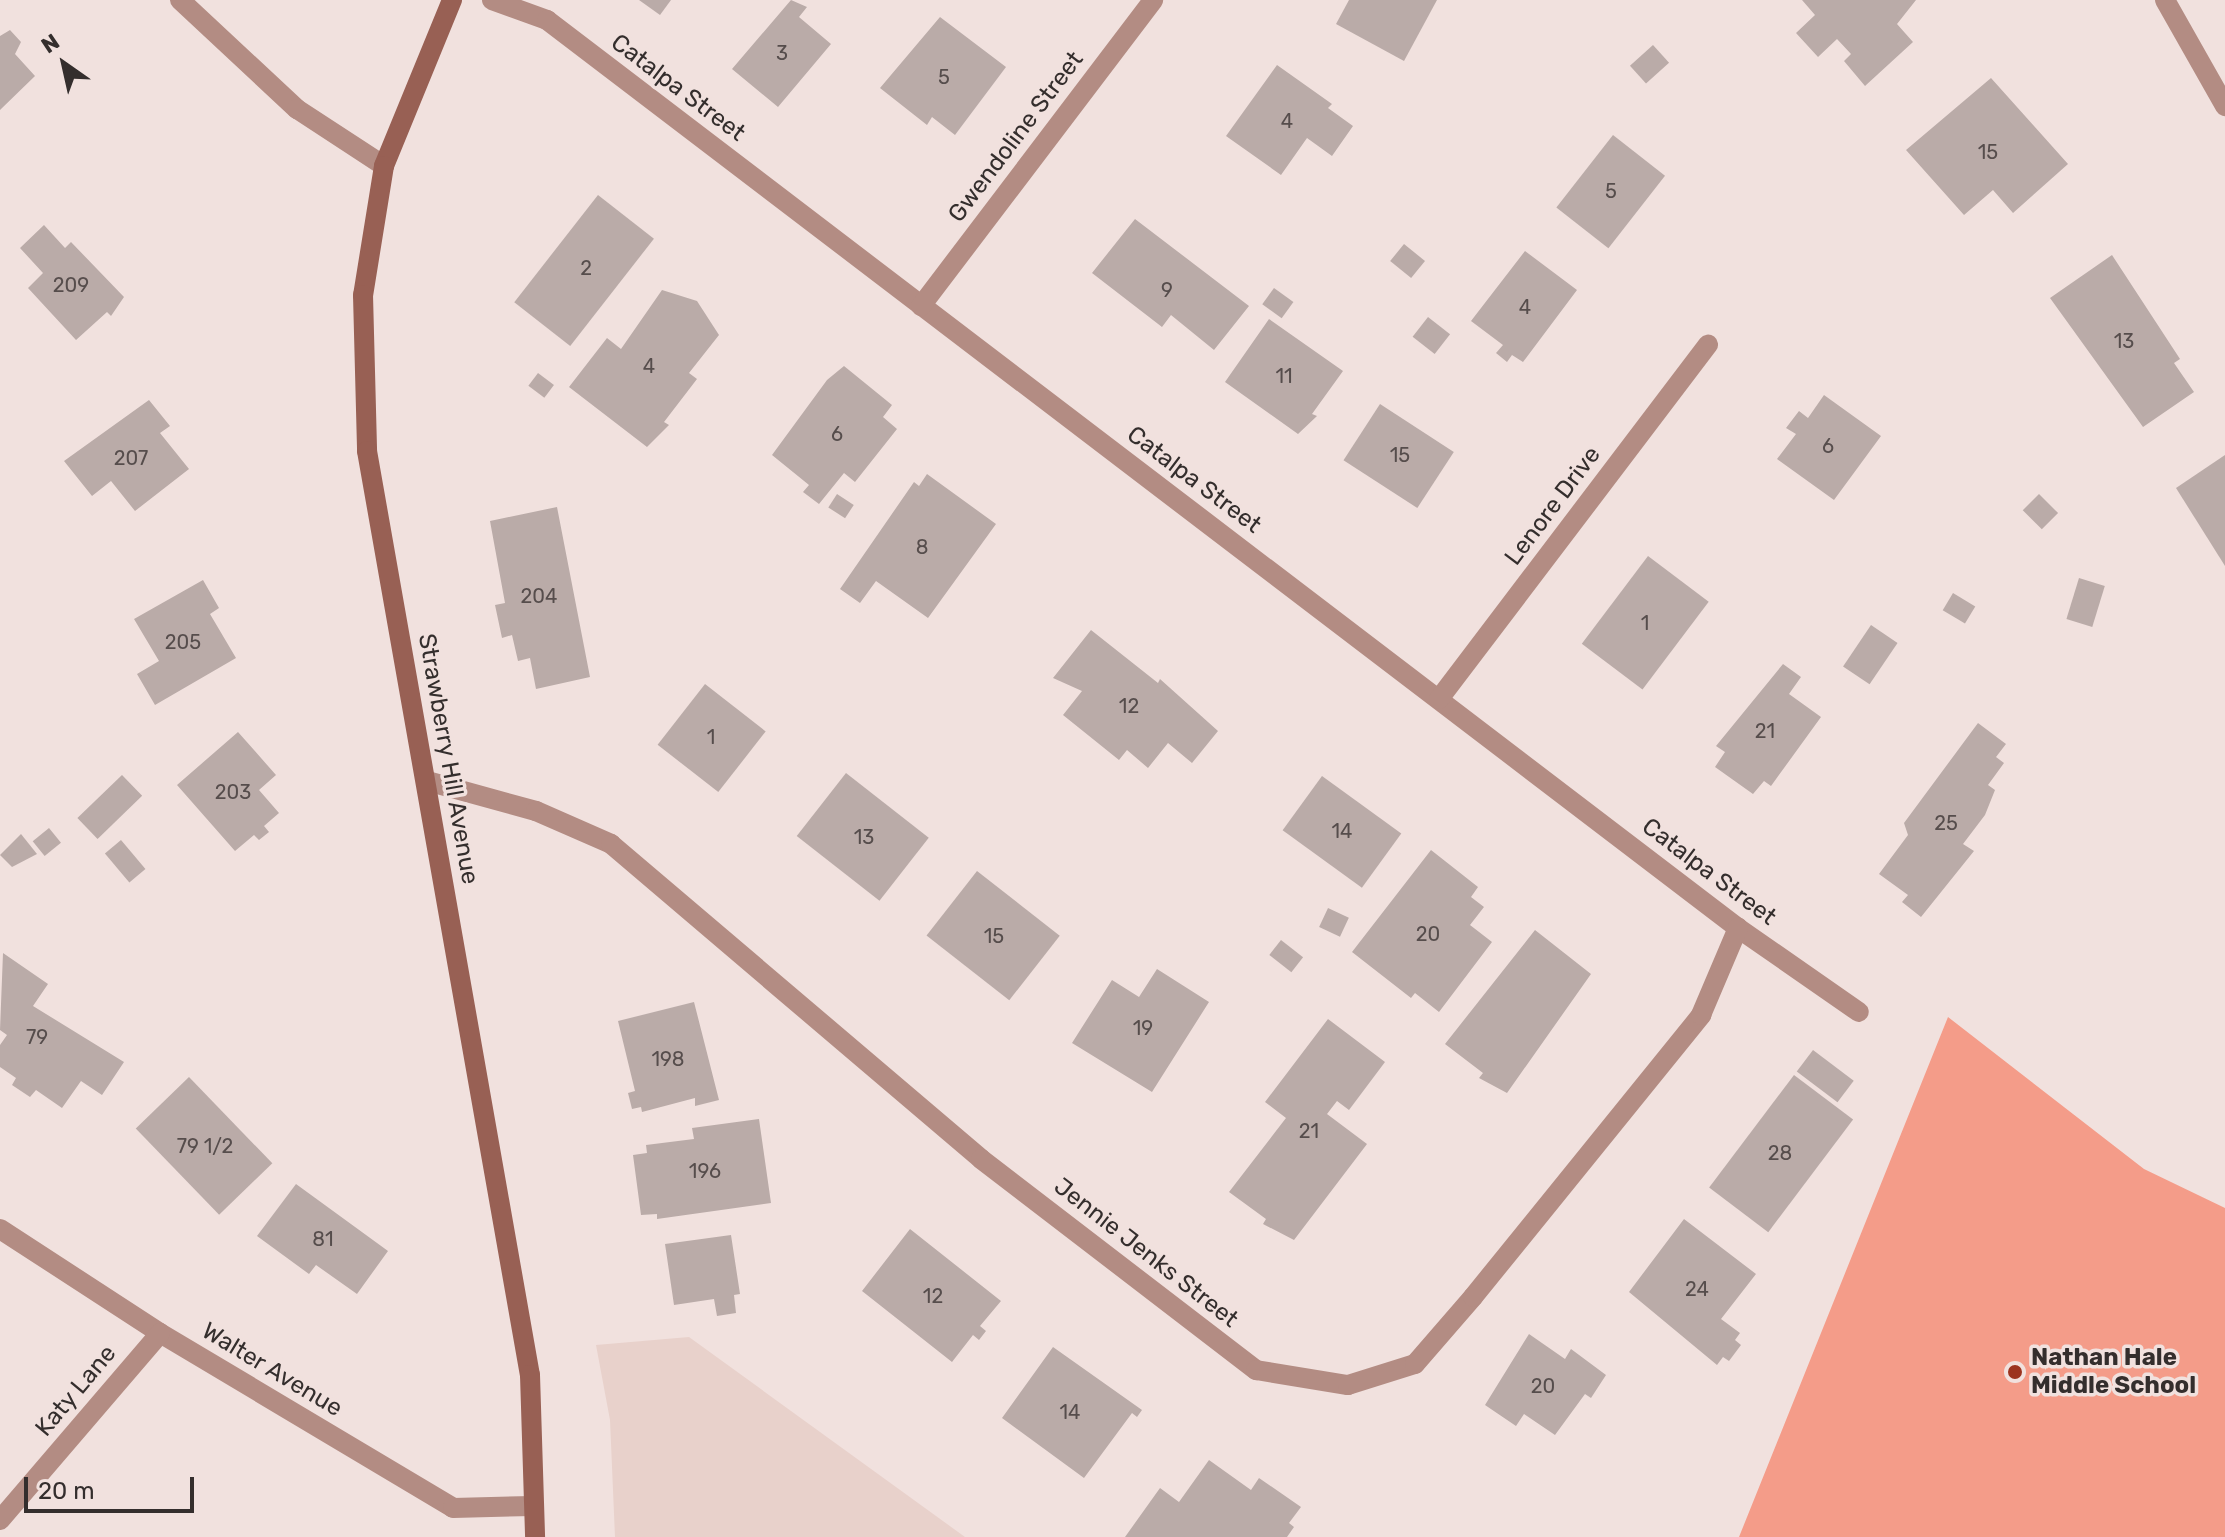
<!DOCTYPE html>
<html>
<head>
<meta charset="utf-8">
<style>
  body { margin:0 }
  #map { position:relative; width:2225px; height:1537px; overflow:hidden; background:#f1e1de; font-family:Rubik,sans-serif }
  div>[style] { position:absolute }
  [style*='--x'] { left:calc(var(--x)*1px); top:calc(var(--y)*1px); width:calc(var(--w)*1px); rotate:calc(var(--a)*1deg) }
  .built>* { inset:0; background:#e8d1cb }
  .green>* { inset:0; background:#f49c89 }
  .building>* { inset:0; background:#baaba8; transform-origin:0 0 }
  .street>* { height:20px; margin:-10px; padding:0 10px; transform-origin:10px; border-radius:10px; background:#b38c83 }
  .secondary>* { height:20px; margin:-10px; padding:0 10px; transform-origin:10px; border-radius:10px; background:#986054 }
  .dots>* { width:22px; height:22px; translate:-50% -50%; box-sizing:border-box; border:4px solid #f1e1de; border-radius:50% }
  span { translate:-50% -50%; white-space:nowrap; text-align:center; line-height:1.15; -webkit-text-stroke:7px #f1e1de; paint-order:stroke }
  .number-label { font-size:20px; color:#564d4c }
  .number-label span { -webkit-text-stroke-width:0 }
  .street-label { font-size:24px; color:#342e2d }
  .poi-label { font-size:24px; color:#342e2d; font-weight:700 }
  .left { translate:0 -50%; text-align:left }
  .north { position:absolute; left:24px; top:24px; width:80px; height:80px; -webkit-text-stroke:6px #f1e1de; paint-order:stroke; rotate:326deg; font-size:22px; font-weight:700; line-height:32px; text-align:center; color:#342e2d }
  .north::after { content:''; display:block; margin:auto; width:28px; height:36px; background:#342e2d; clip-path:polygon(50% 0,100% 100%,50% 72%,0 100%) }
  .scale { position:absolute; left:24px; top:1477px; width:170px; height:36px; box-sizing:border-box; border:4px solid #342e2d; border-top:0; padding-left:10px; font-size:24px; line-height:28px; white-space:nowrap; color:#342e2d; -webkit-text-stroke:6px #f1e1de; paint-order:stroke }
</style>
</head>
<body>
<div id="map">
  <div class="built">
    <div style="clip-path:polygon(689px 1337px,965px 1537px,615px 1537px,610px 1420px,596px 1345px)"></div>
  </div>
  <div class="green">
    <div style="clip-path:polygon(1948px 1017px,2144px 1169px,2225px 1208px,2225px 1537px,1739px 1537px)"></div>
  </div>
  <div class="building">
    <div style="clip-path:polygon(639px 0,671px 0,660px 15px)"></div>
    <div style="clip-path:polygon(791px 0,807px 7px,799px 17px,831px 44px,778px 107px,732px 69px)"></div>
    <div style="clip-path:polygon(1349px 0,1437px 0,1404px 61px,1336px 24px)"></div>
    <div style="clip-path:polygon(1802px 0,1916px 0,1897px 24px,1913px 42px,1865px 86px,1844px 61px,1851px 54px,1837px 39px,1818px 57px,1796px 33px,1815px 15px)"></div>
    <div style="clip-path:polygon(940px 17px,1006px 67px,955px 135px,932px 117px,927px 125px,880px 88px)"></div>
    <div style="clip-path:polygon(10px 30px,21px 42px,15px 54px,35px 76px,0 110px,0 36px)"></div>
    <div style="left:1653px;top:45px;width:24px;height:31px;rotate:48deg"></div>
    <div style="clip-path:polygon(1277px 65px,1332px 104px,1328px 108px,1353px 126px,1332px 156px,1307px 138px,1281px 175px,1226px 136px)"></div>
    <div style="clip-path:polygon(1991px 78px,2068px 164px,2013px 213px,1993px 190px,1964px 215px,1906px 150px)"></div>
    <div style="left:1613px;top:135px;width:66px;height:92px;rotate:38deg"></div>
    <div style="left:598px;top:195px;width:71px;height:136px;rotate:38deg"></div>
    <div style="clip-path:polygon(1135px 219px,1249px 306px,1214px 350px,1171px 315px,1162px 327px,1092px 273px)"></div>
    <div style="clip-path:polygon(44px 225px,65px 248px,71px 242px,124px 297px,111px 316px,107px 312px,76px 340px,28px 288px,43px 273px,20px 248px)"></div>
    <div style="left:1404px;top:244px;width:27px;height:22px;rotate:39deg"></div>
    <div style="clip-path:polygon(1525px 251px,1577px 290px,1523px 362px,1512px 355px,1507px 362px,1496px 353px,1503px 345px,1471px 321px)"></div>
    <div style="clip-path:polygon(2112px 255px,2180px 359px,2174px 363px,2194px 392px,2143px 427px,2050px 298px)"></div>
    <div style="left:1274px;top:288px;width:24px;height:20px;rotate:36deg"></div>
    <div style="clip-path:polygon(662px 290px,697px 301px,719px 335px,689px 373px,697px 379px,664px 422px,669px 425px,647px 447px,569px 387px,607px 338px,621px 349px)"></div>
    <div style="left:1428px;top:317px;width:28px;height:25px;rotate:38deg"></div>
    <div style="clip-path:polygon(1269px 319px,1343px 371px,1312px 414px,1317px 416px,1298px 434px,1225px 382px)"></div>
    <div style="clip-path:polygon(844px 366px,892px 405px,883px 417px,897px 429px,855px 482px,844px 473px,819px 504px,803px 492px,809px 485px,772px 455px,827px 380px)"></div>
    <div style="left:538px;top:373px;width:20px;height:16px;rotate:37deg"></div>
    <div style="clip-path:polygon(1824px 395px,1881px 436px,1834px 500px,1777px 459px,1796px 434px,1786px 428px,1799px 411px,1808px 418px)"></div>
    <div style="clip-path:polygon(149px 400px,170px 426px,160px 433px,189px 469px,135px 511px,111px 481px,92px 496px,64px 461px)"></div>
    <div style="left:1380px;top:404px;width:88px;height:67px;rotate:33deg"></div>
    <div style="clip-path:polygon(2225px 455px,2225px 566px,2176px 488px)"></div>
    <div style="clip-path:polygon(927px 474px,996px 524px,928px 618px,876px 581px,860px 603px,840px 589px,914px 482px,919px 486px)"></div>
    <div style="left:837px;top:494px;width:20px;height:16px;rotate:33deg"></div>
    <div style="left:2039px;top:494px;width:27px;height:23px;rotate:45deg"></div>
    <div style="clip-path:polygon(557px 507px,590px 677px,536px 689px,530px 658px,518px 661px,512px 635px,502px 638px,495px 605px,505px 603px,490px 521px)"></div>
    <div style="left:1648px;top:556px;width:76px;height:110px;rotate:37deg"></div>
    <div style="left:2079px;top:578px;width:27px;height:43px;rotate:17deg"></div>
    <div style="clip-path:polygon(203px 580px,219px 608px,210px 614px,236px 658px,155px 705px,137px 674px,159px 661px,134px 619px)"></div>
    <div style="left:1953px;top:593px;width:26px;height:20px;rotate:31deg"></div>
    <div style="left:1871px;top:625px;width:32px;height:50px;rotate:34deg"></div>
    <div style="clip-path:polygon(1091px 630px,1158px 683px,1160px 679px,1218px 731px,1192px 763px,1168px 743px,1148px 768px,1127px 750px,1119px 760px,1063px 715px,1082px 691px,1053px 678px)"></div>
    <div style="clip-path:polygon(1783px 664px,1801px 677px,1789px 694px,1821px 717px,1771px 786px,1764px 781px,1753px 794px,1715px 767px,1725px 752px,1716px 746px)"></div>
    <div style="left:705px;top:684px;width:77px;height:77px;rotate:38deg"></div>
    <div style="clip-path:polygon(1978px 723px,2006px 744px,1996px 757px,2004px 763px,1988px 785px,1995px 790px,1985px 815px,1963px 844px,1974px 851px,1921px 917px,1902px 902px,1908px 895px,1879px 874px,1908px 835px,1904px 823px)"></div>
    <div style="clip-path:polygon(238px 732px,276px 775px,259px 790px,279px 813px,264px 826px,269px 832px,259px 840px,254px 835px,235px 851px,177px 785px)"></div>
    <div style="left:846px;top:773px;width:105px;height:80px;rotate:38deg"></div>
    <div style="left:122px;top:775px;width:29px;height:62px;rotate:46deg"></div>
    <div style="left:1322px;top:776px;width:98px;height:67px;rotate:36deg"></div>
    <div style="left:49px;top:828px;width:19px;height:21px;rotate:51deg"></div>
    <div style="clip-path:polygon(21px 834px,37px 854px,12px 867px,0 855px)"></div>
    <div style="left:121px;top:840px;width:38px;height:21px;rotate:50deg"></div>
    <div style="clip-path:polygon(1431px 850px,1478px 887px,1471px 897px,1484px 907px,1470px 925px,1492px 942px,1439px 1012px,1415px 993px,1411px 998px,1352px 952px)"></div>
    <div style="left:977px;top:871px;width:105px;height:82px;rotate:38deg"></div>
    <div style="left:1328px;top:908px;width:23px;height:21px;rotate:25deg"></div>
    <div style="clip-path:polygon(1535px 930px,1591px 974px,1507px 1093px,1479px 1078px,1483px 1073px,1445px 1044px)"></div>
    <div style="left:1281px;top:940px;width:28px;height:19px;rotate:38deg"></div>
    <div style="clip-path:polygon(3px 953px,48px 984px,33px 1006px,124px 1062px,102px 1095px,81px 1081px,62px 1108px,36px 1090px,30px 1097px,12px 1085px,16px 1078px,0 1067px,0 1045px,7px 1035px,0 1030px)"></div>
    <div style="clip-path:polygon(1157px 969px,1209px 1002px,1152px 1092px,1072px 1043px,1112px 980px,1139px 997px)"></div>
    <div style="clip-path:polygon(694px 1002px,719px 1100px,695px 1106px,695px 1098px,642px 1112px,641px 1107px,632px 1109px,628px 1093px,635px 1091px,618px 1021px)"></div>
    <div style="clip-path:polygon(1328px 1019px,1385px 1062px,1349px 1110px,1337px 1101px,1327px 1114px,1367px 1144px,1294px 1240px,1263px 1224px,1266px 1219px,1229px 1192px,1286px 1118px,1265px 1102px)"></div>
    <div style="left:1813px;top:1050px;width:51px;height:27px;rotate:37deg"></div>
    <div style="left:1794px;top:1075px;width:74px;height:141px;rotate:37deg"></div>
    <div style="left:189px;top:1077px;width:120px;height:74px;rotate:46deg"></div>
    <div style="clip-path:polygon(759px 1119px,771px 1203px,657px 1219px,657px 1214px,641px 1215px,633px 1155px,647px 1153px,646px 1145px,694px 1139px,692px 1128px)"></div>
    <div style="clip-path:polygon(296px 1184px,388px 1251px,357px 1294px,316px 1265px,309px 1274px,257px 1236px)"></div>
    <div style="clip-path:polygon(1684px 1219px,1756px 1274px,1721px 1319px,1740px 1333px,1735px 1340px,1741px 1345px,1729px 1361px,1723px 1357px,1717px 1365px,1629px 1292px)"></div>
    <div style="clip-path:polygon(910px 1229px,1001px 1301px,980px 1326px,986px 1331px,979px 1340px,973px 1335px,952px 1362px,862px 1291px)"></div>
    <div style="clip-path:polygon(731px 1235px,740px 1294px,734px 1295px,736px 1313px,717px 1316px,714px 1299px,674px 1305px,665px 1244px)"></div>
    <div style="clip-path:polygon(1529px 1334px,1565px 1359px,1571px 1349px,1606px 1375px,1591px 1398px,1585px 1394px,1555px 1435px,1524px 1414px,1516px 1426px,1485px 1405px)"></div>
    <div style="clip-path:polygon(1053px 1347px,1142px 1410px,1137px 1417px,1132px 1413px,1084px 1478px,1002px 1418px)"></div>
    <div style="clip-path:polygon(1209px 1460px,1251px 1490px,1259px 1478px,1301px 1507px,1289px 1523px,1294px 1527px,1287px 1537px,1125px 1537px,1160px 1488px,1179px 1502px)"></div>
  </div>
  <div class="street">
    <div style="--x:180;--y:0;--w:160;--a:43"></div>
    <div style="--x:297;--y:109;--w:104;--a:33.2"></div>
    <div style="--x:492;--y:0;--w:59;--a:20"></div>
    <div style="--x:547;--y:20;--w:1498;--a:37.32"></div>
    <div style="--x:1738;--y:928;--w:147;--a:34.8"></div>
    <div style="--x:2165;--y:0;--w:122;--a:60.5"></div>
    <div style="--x:921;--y:306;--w:384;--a:-52.8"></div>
    <div style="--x:1439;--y:699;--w:445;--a:-52.8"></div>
    <div style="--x:427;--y:781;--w:113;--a:15.4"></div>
    <div style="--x:536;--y:811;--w:82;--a:23.7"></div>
    <div style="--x:611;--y:844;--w:486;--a:40.4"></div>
    <div style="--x:981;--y:1159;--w:347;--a:37.5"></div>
    <div style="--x:1256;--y:1370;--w:93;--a:9.3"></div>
    <div style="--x:1348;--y:1385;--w:70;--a:-17.4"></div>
    <div style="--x:1415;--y:1364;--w:89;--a:-49.1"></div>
    <div style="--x:1473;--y:1297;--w:363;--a:-51"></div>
    <div style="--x:1701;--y:1015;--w:95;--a:-67"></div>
    <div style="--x:0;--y:1229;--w:191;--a:33"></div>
    <div style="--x:160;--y:1333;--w:341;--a:30.8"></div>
    <div style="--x:453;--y:1508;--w:79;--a:-1.5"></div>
    <div style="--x:0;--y:1520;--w:246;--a:-49.4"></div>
  </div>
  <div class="secondary">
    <div style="--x:452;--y:0;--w:179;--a:112.3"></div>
    <div style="--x:384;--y:166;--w:131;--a:99.2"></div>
    <div style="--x:363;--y:295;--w:156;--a:88.5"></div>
    <div style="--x:367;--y:451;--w:938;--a:80"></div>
    <div style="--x:530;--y:1375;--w:162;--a:88.2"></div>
  </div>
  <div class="dots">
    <div style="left:2015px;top:1372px;background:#9c331f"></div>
  </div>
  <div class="number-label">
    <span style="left:782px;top:53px">3</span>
    <span style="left:944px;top:77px">5</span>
    <span style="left:1287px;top:121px">4</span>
    <span style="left:1988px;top:152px">15</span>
    <span style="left:1611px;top:191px">5</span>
    <span style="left:586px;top:268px">2</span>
    <span style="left:71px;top:285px">209</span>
    <span style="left:1167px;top:290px">9</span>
    <span style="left:1525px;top:307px">4</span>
    <span style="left:2124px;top:341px">13</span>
    <span style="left:649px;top:366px">4</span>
    <span style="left:1284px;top:376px">11</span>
    <span style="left:837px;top:434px">6</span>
    <span style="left:1828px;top:446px">6</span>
    <span style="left:1400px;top:455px">15</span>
    <span style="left:131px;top:458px">207</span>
    <span style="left:922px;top:547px">8</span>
    <span style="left:539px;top:596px">204</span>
    <span style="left:1645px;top:623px">1</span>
    <span style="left:183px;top:642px">205</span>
    <span style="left:1129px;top:706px">12</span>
    <span style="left:1765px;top:731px">21</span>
    <span style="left:711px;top:737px">1</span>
    <span style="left:233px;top:792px">203</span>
    <span style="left:1946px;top:823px">25</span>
    <span style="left:1342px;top:831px">14</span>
    <span style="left:864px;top:837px">13</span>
    <span style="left:1428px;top:934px">20</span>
    <span style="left:994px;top:936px">15</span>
    <span style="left:1143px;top:1028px">19</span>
    <span style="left:37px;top:1037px">79</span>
    <span style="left:668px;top:1059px">198</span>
    <span style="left:1309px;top:1131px">21</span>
    <span style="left:205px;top:1146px">79 1/2</span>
    <span style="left:1780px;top:1153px">28</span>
    <span style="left:705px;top:1171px">196</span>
    <span style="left:323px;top:1239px">81</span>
    <span style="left:1697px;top:1289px">24</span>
    <span style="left:933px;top:1296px">12</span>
    <span style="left:1543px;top:1386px">20</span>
    <span style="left:1070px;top:1412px">14</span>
  </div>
  <div class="street-label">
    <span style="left:678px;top:88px;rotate:37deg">Catalpa Street</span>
    <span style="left:1016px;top:137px;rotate:-53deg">Gwendoline Street</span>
    <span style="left:1194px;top:480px;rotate:37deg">Catalpa Street</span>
    <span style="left:1553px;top:506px;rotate:-53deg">Lenore Drive</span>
    <span style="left:448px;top:759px;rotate:80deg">Strawberry Hill Avenue</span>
    <span style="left:1709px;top:872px;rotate:37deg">Catalpa Street</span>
    <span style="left:1146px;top:1253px;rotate:38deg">Jennie Jenks Street</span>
    <span style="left:272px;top:1370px;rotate:31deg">Walter Avenue</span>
    <span style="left:76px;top:1391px;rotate:-50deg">Katy Lane</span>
  </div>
  <div class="poi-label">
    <span class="left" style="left:2031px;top:1372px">Nathan Hale<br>Middle School</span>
  </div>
  <div class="north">N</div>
  <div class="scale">20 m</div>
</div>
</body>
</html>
